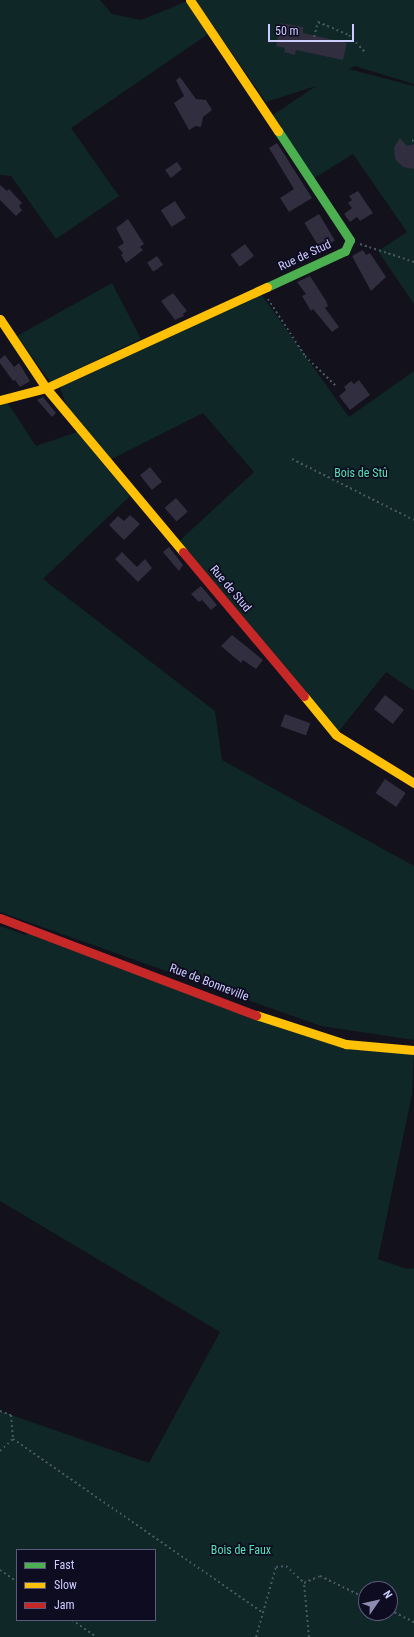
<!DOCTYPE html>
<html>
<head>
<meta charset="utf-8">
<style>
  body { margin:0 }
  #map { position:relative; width:414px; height:1637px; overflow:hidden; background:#12111c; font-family:"Roboto Condensed",sans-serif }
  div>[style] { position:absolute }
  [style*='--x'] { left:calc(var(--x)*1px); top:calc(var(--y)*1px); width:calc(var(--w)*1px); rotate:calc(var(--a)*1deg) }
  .green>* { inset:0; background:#0f2726 }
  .building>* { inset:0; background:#302e3f; transform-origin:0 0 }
  .path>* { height:2px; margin-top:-1px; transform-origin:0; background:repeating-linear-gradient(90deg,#465863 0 2px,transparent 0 5px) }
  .fast>* { height:9px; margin:-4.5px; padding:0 4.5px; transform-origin:4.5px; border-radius:4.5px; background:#4caf50 }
  .slow>* { height:9px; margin:-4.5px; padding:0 4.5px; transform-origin:4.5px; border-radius:4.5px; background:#ffc107 }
  .jam>* { height:9px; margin:-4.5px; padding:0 4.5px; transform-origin:4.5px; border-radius:4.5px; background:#c62828 }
  span { translate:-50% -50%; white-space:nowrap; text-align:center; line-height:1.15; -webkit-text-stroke:3.5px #0e0c21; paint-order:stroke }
  .street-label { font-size:12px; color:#ceccff }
  .park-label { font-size:12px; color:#54e3b3 }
  .legend { position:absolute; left:16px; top:1549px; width:140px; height:72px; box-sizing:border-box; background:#0e0c21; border:1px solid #5b597a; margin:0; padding:5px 7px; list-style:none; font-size:12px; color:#ceccff }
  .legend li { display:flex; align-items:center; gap:8px; height:20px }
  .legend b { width:20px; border:1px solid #5b597a }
  .north { position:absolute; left:358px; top:1581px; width:40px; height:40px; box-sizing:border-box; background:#0e0c21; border:1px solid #5b597a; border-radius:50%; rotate:56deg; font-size:11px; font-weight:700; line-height:16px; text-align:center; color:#ceccff }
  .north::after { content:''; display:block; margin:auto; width:14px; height:18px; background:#8c8bb0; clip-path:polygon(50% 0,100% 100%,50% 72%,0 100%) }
  .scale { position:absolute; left:268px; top:24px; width:86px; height:18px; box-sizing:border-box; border:2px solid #ceccff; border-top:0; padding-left:5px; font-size:12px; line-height:14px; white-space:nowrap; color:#ceccff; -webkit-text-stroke:3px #0e0c21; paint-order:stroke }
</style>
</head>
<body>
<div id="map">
  <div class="green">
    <div style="clip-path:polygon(0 0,100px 0,112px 14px,141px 20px,190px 0,211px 32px,71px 128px,119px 196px,56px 239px,11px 176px,0 175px)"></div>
    <div style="clip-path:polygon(195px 0,414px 0,414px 84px,355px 66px,349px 69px,414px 86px,414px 304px,378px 251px,407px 232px,353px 154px,311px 180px,270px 117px,316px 86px,266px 102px)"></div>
    <div style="clip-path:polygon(112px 283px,141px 339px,50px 382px,17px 336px)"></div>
    <div style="clip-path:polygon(261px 294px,349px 417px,414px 371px,414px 691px,386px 672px,336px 735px,176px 544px,254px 472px,203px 413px,110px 460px,67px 406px,60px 389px,66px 380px)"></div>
    <div style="clip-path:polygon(7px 402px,36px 446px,77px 432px,130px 496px,43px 579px,215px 711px,222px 760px,414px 866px,414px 1040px,321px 1026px,0 912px,0 405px)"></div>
    <div style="clip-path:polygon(evenodd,0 926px,26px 935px,32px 929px,346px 1044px,414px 1050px,412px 1094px,378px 1259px,407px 1269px,414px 1268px,414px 1637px,0 1637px,0 1411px,149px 1463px,220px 1332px,0 1201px,0 926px,17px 1550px,155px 1550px,155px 1620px,17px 1620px,17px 1550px,0 926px,366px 1589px,390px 1589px,390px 1613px,366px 1613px,366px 1589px)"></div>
  </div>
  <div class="building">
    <div style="clip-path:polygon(281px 23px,303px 27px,303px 33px,347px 43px,343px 60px,296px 50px,295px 55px,284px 52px,285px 48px,276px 46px)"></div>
    <div style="clip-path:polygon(180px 77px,196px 99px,206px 100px,212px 110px,203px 117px,201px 127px,196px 126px,189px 130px,174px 103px,184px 96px,176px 80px)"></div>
    <div style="clip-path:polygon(400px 138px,407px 146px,414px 144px,414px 169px,403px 167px,395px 159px,394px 147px)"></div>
    <div style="clip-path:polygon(277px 143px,312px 198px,289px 212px,280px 198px,294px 189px,269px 148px)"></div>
    <div style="clip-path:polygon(177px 162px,182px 169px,171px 178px,165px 170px)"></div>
    <div style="clip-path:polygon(0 185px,7px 191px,9px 189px,22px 203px,19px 206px,22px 210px,16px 216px,0 200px)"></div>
    <div style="clip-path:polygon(358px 191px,373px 213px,360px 221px,357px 217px,350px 222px,344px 214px,352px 208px,348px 203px,352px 200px,349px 196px)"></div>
    <div style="left:175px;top:201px;width:20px;height:17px;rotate:57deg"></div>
    <div style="left:319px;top:214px;width:31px;height:17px;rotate:59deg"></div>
    <div style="clip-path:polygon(128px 219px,144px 244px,140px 247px,143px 250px,126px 263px,121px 255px,123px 253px,118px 247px,124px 243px,116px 228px)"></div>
    <div style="left:245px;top:244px;width:15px;height:18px;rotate:53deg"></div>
    <div style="clip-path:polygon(363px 250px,366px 255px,370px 253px,386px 277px,371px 291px,352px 256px)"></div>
    <div style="left:157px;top:256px;width:11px;height:12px;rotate:56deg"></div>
    <div style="clip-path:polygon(310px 276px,326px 301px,328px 306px,325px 308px,339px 327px,332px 332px,313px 309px,311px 311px,302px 296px,306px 294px,297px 282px)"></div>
    <div style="clip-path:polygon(173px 293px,187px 311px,183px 314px,184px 316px,175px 320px,161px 301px)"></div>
    <div style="clip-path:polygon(5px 355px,14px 367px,19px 363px,30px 381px,20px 387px,15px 380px,13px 381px,0 363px,0 359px)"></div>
    <div style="clip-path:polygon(359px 380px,370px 395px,350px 410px,339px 396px,346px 390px,344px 387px,351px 381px,354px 384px)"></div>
    <div style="clip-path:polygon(43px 397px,56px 413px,52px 417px,37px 400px)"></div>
    <div style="left:150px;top:467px;width:19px;height:13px;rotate:51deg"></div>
    <div style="left:176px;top:498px;width:18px;height:15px;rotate:49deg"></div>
    <div style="clip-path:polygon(130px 515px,140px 524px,124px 540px,109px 525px,118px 516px,124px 521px)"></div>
    <div style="clip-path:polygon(169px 547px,183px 565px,179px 571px,163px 552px)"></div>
    <div style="clip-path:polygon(122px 552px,137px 567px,145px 559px,152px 568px,138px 582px,115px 559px)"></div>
    <div style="clip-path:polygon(201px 586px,217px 605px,211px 610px,202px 600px,199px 602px,191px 594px)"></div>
    <div style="clip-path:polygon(232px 635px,263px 660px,256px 669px,243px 660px,241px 663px,221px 646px)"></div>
    <div style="left:385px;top:695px;width:24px;height:18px;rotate:38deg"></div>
    <div style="left:285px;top:714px;width:27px;height:13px;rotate:20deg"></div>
    <div style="left:385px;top:779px;width:25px;height:17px;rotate:34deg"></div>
  </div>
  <div class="path">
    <div style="--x:314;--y:37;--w:16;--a:-75"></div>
    <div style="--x:318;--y:22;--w:34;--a:23"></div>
    <div style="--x:349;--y:35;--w:25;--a:47"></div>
    <div style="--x:412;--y:140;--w:3;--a:45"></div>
    <div style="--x:360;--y:244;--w:57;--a:18.4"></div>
    <div style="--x:268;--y:299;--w:68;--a:57"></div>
    <div style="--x:305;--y:356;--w:42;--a:44"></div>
    <div style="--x:292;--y:459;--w:136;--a:26.6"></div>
    <div style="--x:0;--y:1411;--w:12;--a:20"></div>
    <div style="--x:11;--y:1415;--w:24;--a:85"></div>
    <div style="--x:0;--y:1451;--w:18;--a:-43"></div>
    <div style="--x:13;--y:1439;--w:305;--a:34.8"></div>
    <div style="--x:0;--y:1570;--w:21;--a:35"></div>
    <div style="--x:390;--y:1610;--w:27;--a:27"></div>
    <div style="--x:72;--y:1620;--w:29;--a:35"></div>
    <div style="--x:256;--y:1637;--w:73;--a:-74.1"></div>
    <div style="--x:276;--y:1567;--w:10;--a:-6"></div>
    <div style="--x:286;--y:1566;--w:25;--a:43"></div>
    <div style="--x:309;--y:1637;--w:54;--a:-95.3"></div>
    <div style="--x:304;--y:1583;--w:17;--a:-24"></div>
    <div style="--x:320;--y:1576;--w:51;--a:25.6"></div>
  </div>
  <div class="fast">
    <div style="--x:267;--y:287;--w:86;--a:-24.8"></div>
    <div style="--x:345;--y:251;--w:12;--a:-66"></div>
    <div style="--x:350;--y:240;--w:131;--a:-123.4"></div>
  </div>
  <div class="slow">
    <div style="--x:190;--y:0;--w:158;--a:56.1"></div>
    <div style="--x:0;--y:319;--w:83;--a:56.3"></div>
    <div style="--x:46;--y:388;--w:214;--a:50.1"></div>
    <div style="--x:0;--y:400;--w:48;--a:-14.6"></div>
    <div style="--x:46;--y:388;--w:243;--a:-24.6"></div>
    <div style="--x:304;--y:696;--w:50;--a:50.6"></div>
    <div style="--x:336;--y:735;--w:92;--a:31.6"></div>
    <div style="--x:256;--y:1015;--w:95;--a:17.9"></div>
    <div style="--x:346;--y:1044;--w:68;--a:5"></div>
  </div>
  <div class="jam">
    <div style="--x:183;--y:552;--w:188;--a:50"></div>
    <div style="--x:0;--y:918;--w:274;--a:20.8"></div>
  </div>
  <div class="street-label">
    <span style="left:305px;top:256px;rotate:-25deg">Rue de Stud</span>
    <span style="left:230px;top:589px;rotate:50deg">Rue de Stud</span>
    <span style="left:209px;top:983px;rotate:21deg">Rue de Bonneville</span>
  </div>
  <div class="park-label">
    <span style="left:361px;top:474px">Bois de Stû</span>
    <span style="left:241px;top:1551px">Bois de Faux</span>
  </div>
  <ul class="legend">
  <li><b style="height:5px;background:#4caf50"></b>Fast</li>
  <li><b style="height:5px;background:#ffc107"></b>Slow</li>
  <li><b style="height:5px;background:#c62828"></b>Jam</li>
  </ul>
  <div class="north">N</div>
  <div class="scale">50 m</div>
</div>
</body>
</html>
